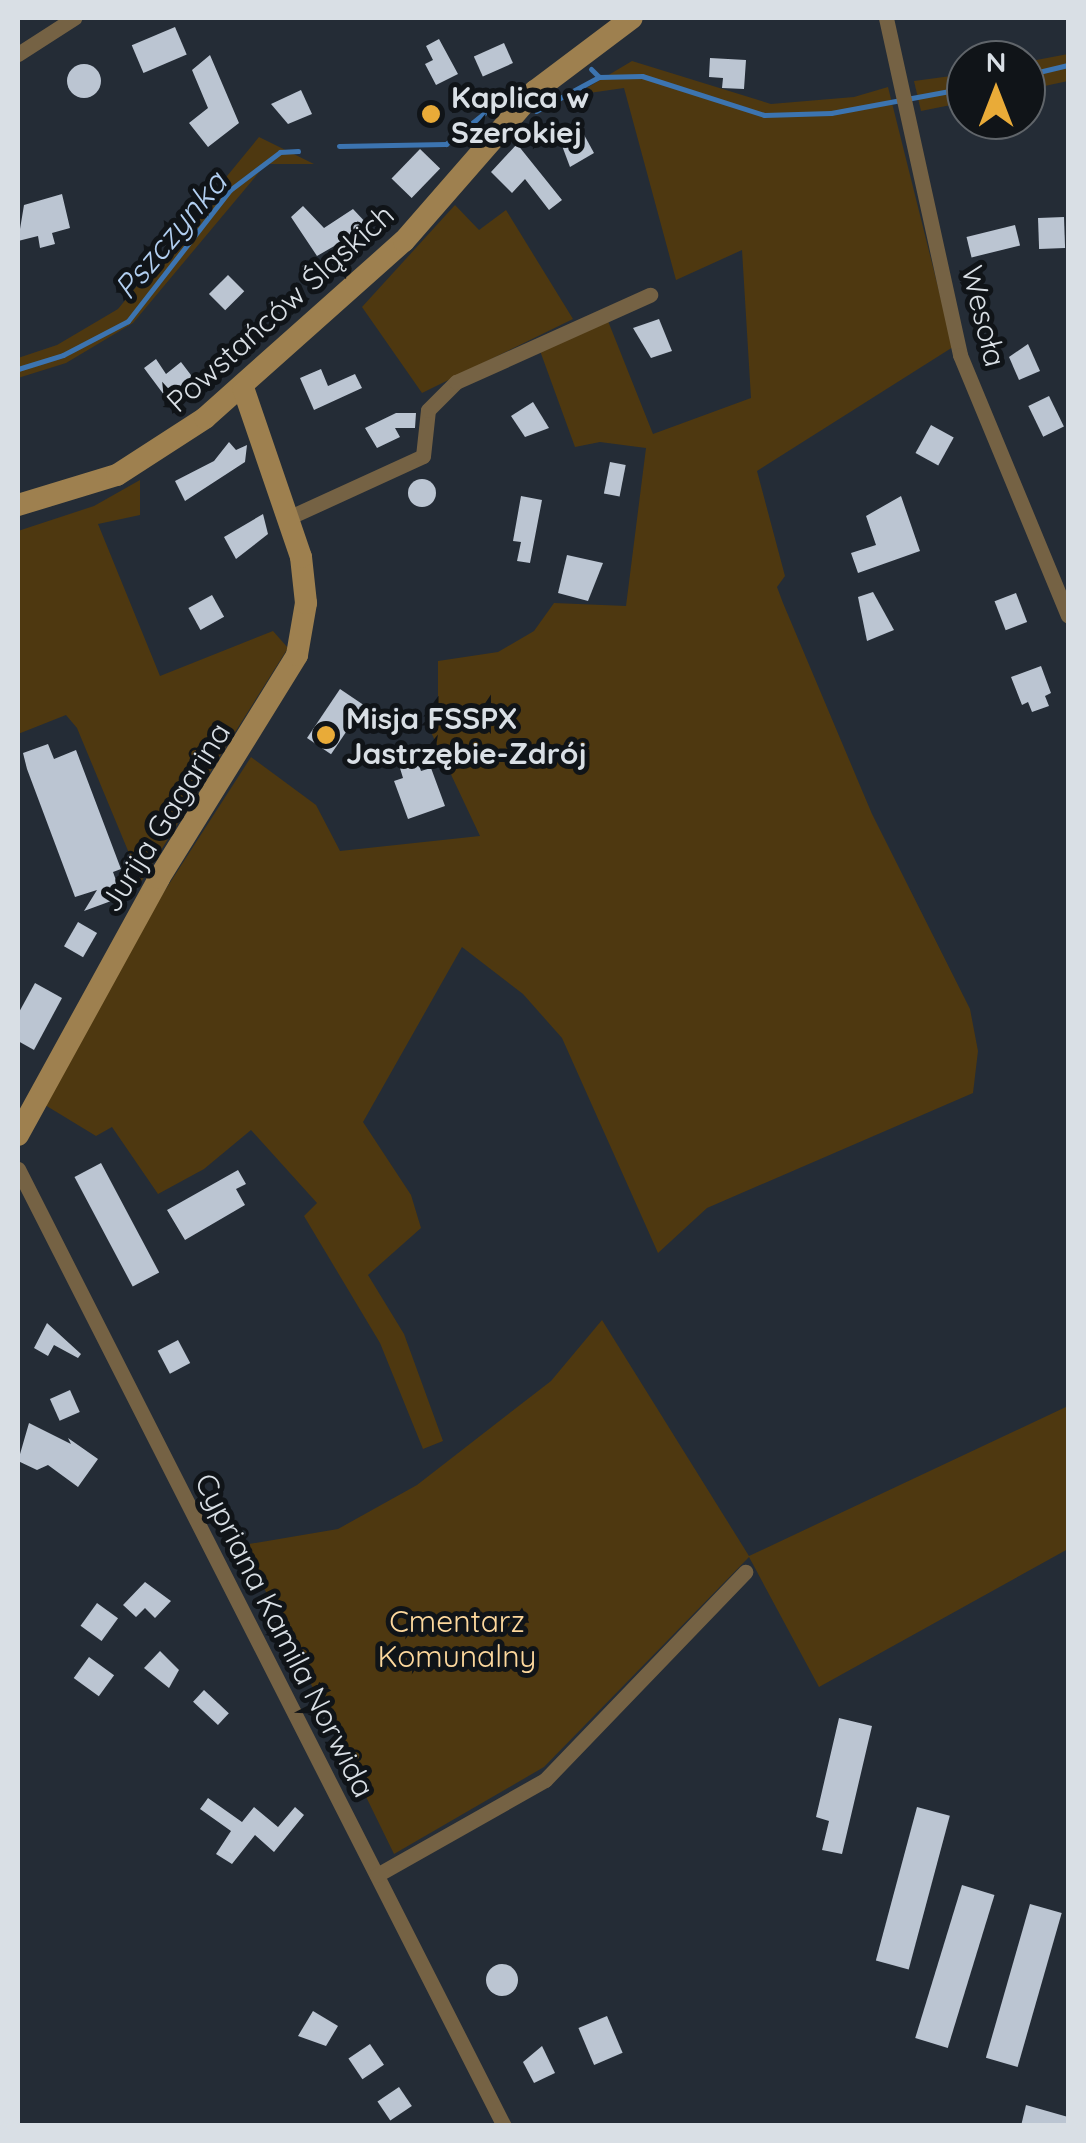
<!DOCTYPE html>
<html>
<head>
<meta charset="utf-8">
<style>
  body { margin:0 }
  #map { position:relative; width:1086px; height:2143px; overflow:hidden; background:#242c36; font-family:Quicksand,sans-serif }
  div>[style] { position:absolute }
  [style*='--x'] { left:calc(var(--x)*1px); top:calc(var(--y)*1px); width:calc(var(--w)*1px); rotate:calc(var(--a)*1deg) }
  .green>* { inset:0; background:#4e3810 }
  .stream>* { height:5px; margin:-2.5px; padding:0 2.5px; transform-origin:2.5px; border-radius:2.5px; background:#3c74b0 }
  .building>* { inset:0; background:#bbc5d2; transform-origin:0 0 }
  .round { border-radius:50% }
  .street>* { height:15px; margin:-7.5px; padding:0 7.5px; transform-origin:7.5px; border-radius:7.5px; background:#756244 }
  .secondary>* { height:22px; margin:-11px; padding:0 11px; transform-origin:11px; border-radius:11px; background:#9e804f }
  .dots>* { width:28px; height:28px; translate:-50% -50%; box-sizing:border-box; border:5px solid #101418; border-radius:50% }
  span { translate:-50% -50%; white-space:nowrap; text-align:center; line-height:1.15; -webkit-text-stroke:10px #101418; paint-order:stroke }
  .poi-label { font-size:30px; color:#d9dfe5; font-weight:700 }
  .left { translate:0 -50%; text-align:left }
  .street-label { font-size:30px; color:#d9dfe5 }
  .park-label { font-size:30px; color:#fdd89d }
  .water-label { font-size:32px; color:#b2cff1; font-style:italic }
  .frame { position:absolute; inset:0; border:20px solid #d9dfe5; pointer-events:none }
  .north { position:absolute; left:946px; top:40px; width:100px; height:100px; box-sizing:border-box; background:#101418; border:2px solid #60656a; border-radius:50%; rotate:0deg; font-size:28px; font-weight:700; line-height:40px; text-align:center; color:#d9dfe5 }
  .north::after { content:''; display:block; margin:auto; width:35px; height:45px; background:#e9ab38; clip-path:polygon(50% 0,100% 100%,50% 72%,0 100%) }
</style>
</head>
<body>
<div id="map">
  <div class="green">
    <div style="clip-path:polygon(1068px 54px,1068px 81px,1026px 90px,1026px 62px)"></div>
    <div style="clip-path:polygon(632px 61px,771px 104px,854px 97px,888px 87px,953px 347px,757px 471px,785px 576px,777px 587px,783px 603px,872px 814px,970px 1009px,978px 1051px,973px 1093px,707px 1208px,658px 1253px,562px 1038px,523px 994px,462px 947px,363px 1122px,411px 1195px,421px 1228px,368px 1275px,404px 1334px,443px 1441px,423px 1449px,380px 1343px,304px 1216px,317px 1203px,251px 1130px,204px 1169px,158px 1194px,112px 1127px,96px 1136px,45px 1105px,151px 912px,251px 757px,316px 805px,340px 851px,480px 836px,430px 730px,438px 717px,438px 661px,498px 652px,534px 631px,554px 603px,626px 606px,646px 448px,600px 442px,575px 447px,539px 348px,608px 321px,653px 434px,751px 398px,742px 250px,676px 280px,624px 88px,575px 95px)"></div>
    <div style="clip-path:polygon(966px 74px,966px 102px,921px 111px,914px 81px)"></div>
    <div style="clip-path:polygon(259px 137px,314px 164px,266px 164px,133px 323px,66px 363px,18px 378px,18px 358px,57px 345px,118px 309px)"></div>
    <div style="clip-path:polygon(455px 205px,479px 230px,506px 210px,573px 319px,422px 393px,362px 307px)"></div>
    <div style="clip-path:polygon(140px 480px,140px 515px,98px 524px,160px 676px,273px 631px,288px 648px,141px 882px,77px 728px,66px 715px,18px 734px,18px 531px,94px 506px)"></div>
    <div style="clip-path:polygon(602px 1320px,749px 1556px,1068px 1406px,1068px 1549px,819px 1687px,749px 1557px,544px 1767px,394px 1854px,243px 1545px,338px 1529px,417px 1485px,551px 1381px)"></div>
  </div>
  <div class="stream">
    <div style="--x:591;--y:69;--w:11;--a:45"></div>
    <div style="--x:1026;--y:75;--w:43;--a:-13.4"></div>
    <div style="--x:536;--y:111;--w:72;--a:-28.4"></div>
    <div style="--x:599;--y:77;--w:43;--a:-1.3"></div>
    <div style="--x:642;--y:76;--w:128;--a:17.7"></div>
    <div style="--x:764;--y:115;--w:67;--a:-1.7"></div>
    <div style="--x:831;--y:113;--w:137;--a:-10.5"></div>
    <div style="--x:339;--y:146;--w:107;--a:-1.1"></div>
    <div style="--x:446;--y:144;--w:73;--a:-38.9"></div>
    <div style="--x:18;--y:369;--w:47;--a:-17.3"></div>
    <div style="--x:63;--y:355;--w:73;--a:-27.6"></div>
    <div style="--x:128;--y:321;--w:166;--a:-52.1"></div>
    <div style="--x:230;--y:190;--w:63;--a:-37.2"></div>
    <div style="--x:280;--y:152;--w:18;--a:-3"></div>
  </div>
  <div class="building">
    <div style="left:175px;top:27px;width:30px;height:47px;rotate:67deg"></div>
    <div style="clip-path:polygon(439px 39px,458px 74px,436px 85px,425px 64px,433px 60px,426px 46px)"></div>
    <div style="left:504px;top:43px;width:22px;height:33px;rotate:66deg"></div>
    <div style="clip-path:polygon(210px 55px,239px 123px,208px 147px,189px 123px,208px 108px,192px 70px)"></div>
    <div style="clip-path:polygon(710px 58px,746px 60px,744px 89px,722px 88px,723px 78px,709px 77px)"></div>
    <div class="round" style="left:67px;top:64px;width:34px;height:34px"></div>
    <div style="clip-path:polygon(301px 90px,312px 114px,288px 124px,271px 104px)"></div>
    <div style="clip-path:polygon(582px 131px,594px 153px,570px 167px,561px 143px)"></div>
    <div style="clip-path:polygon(517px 144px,562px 200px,549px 210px,525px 179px,512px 193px,491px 172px)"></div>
    <div style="left:420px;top:149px;width:28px;height:41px;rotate:44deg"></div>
    <div style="clip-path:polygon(62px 194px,70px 228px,52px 233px,55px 244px,40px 248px,38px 236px,18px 241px,24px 205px)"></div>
    <div style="clip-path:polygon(303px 206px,324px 228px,353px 209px,369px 226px,317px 256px,291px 217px)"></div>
    <div style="left:1064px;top:217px;width:31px;height:26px;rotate:88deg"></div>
    <div style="left:1015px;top:225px;width:21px;height:50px;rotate:76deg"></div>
    <div style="left:228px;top:275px;width:23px;height:27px;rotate:45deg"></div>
    <div style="clip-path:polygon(659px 319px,672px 351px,651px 358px,633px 328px)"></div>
    <div style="clip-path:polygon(1028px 344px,1040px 371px,1019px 380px,1009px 357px)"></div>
    <div style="clip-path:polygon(156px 359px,166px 374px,181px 362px,197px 383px,170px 403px,144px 368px)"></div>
    <div style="clip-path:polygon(321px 369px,328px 386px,355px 374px,362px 388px,314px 410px,300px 378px)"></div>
    <div style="left:1049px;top:396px;width:34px;height:23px;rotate:64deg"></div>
    <div style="clip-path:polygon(533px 402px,549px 428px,525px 437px,511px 416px)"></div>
    <div style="clip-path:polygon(396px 413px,416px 413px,415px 428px,395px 428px,400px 437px,377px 448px,365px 428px)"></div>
    <div style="left:931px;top:425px;width:26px;height:32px;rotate:29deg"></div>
    <div style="clip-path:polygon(229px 442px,236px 450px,247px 445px,245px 462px,185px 501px,175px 481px,214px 461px)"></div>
    <div style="left:610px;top:462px;width:16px;height:32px;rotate:11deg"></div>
    <div class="round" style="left:408px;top:479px;width:28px;height:28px"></div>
    <div style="clip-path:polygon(521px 496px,542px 500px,530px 563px,517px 561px,521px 542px,513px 541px)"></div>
    <div style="clip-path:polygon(901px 496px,920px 551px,858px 573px,851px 553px,876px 545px,866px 516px)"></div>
    <div style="clip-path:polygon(263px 514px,268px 534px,236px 559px,224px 537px)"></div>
    <div style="clip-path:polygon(567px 555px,603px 563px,588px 601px,558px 593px)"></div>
    <div style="clip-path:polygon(873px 592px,894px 630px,867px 641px,858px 597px)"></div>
    <div style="left:1016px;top:593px;width:31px;height:23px;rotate:69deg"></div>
    <div style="left:212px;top:595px;width:25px;height:27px;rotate:61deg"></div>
    <div style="clip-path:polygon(1041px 666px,1051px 693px,1045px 696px,1049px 706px,1032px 712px,1028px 702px,1022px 705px,1011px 677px)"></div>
    <div style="left:340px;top:689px;width:29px;height:59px;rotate:34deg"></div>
    <div style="clip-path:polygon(48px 744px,54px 759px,76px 750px,121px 869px,113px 872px,122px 897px,84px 911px,97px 890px,75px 897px,27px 769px,23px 753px)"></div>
    <div style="clip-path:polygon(417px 759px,421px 771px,431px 768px,445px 806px,408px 819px,394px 781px,403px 778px,399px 765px)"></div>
    <div style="left:78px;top:922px;width:22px;height:28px;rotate:30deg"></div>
    <div style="clip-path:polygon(35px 983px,62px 998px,34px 1050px,18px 1041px,18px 1014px)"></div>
    <div style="left:101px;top:1163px;width:124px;height:30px;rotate:62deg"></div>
    <div style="clip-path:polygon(238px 1170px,246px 1184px,236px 1189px,245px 1205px,185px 1240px,167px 1210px)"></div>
    <div style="clip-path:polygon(47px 1323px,81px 1354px,78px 1358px,54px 1345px,48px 1356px,34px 1348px)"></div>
    <div style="left:178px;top:1340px;width:26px;height:23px;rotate:62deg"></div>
    <div style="left:70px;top:1390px;width:24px;height:22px;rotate:66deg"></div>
    <div style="clip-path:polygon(29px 1423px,71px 1444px,68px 1438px,98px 1459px,78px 1487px,48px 1465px,37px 1470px,18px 1461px)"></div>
    <div style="clip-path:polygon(145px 1582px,171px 1601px,155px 1618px,145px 1608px,136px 1617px,123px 1605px)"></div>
    <div style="left:97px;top:1603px;width:26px;height:28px;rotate:36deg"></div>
    <div style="clip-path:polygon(160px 1651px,179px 1670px,169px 1688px,144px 1668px)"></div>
    <div style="left:89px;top:1657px;width:31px;height:26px;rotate:36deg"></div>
    <div style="left:204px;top:1690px;width:34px;height:16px;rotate:43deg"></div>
    <div style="clip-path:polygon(839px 1718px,872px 1726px,842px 1854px,822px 1850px,829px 1821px,816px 1817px)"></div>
    <div style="clip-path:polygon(208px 1798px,242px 1822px,254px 1807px,278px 1827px,295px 1807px,304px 1815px,274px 1852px,255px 1835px,232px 1864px,216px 1854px,231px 1831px,200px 1809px)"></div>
    <div style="left:917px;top:1807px;width:34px;height:159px;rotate:15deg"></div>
    <div style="left:962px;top:1885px;width:34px;height:160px;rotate:17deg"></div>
    <div style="left:1030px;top:1904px;width:33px;height:160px;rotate:16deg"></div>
    <div class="round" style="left:486px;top:1964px;width:32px;height:32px"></div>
    <div style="clip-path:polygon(313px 2011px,338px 2026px,326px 2046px,298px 2036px)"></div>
    <div style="left:607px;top:2016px;width:40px;height:31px;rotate:67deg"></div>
    <div style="left:370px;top:2044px;width:25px;height:26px;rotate:56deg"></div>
    <div style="clip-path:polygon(542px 2046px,555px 2073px,534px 2083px,523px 2062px)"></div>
    <div style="left:399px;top:2087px;width:23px;height:26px;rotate:56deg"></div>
    <div style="clip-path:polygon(1026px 2105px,1068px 2117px,1068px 2126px,1021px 2126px)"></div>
  </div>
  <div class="street">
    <div style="--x:886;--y:18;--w:345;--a:77.6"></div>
    <div style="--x:960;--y:355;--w:282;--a:67.5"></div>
    <div style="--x:18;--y:54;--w:67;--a:-32.7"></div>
    <div style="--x:290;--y:517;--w:146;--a:-24.6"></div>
    <div style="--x:423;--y:456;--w:46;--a:-83.8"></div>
    <div style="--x:428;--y:410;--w:40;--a:-45"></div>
    <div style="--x:456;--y:382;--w:213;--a:-24.2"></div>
    <div style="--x:18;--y:1169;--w:1073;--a:63.08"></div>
    <div style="--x:377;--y:1875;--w:193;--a:-29.5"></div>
    <div style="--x:545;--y:1780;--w:289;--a:-46.1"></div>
  </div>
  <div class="secondary">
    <div style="--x:18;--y:505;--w:103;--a:-16.9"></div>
    <div style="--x:117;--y:475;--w:105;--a:-32.9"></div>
    <div style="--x:205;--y:418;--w:266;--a:-41.7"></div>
    <div style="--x:404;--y:241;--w:199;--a:-48.9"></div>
    <div style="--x:535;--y:91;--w:121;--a:-37"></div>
    <div style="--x:18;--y:1135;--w:293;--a:-61.2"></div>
    <div style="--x:159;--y:878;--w:262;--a:-58.2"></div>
    <div style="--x:297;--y:655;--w:53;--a:-80.2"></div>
    <div style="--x:306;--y:603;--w:46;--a:-96.2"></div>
    <div style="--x:301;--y:557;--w:179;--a:-108.9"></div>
  </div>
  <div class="dots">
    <div style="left:431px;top:114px;background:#e9ab38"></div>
    <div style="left:326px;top:735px;background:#e9ab38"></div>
  </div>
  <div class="poi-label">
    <span class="left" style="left:451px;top:114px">Kaplica w<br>Szerokiej</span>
    <span class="left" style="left:346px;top:735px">Misja FSSPX<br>Jastrzębie-Zdrój</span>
  </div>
  <div class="street-label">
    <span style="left:280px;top:308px;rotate:-42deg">Powstańców Śląskich</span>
    <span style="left:984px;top:316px;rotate:76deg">Wesoła</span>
    <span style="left:165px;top:817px;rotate:-58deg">Jurija Gagarina</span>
    <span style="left:285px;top:1635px;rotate:63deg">Cypriana Kamila Norwida</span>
  </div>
  <div class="park-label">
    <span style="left:457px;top:1638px">Cmentarz<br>Komunalny</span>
  </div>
  <div class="water-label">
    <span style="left:170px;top:235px;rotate:-50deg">Pszczynka</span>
  </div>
  <div class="frame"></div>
  <div class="north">N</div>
</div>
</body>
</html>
